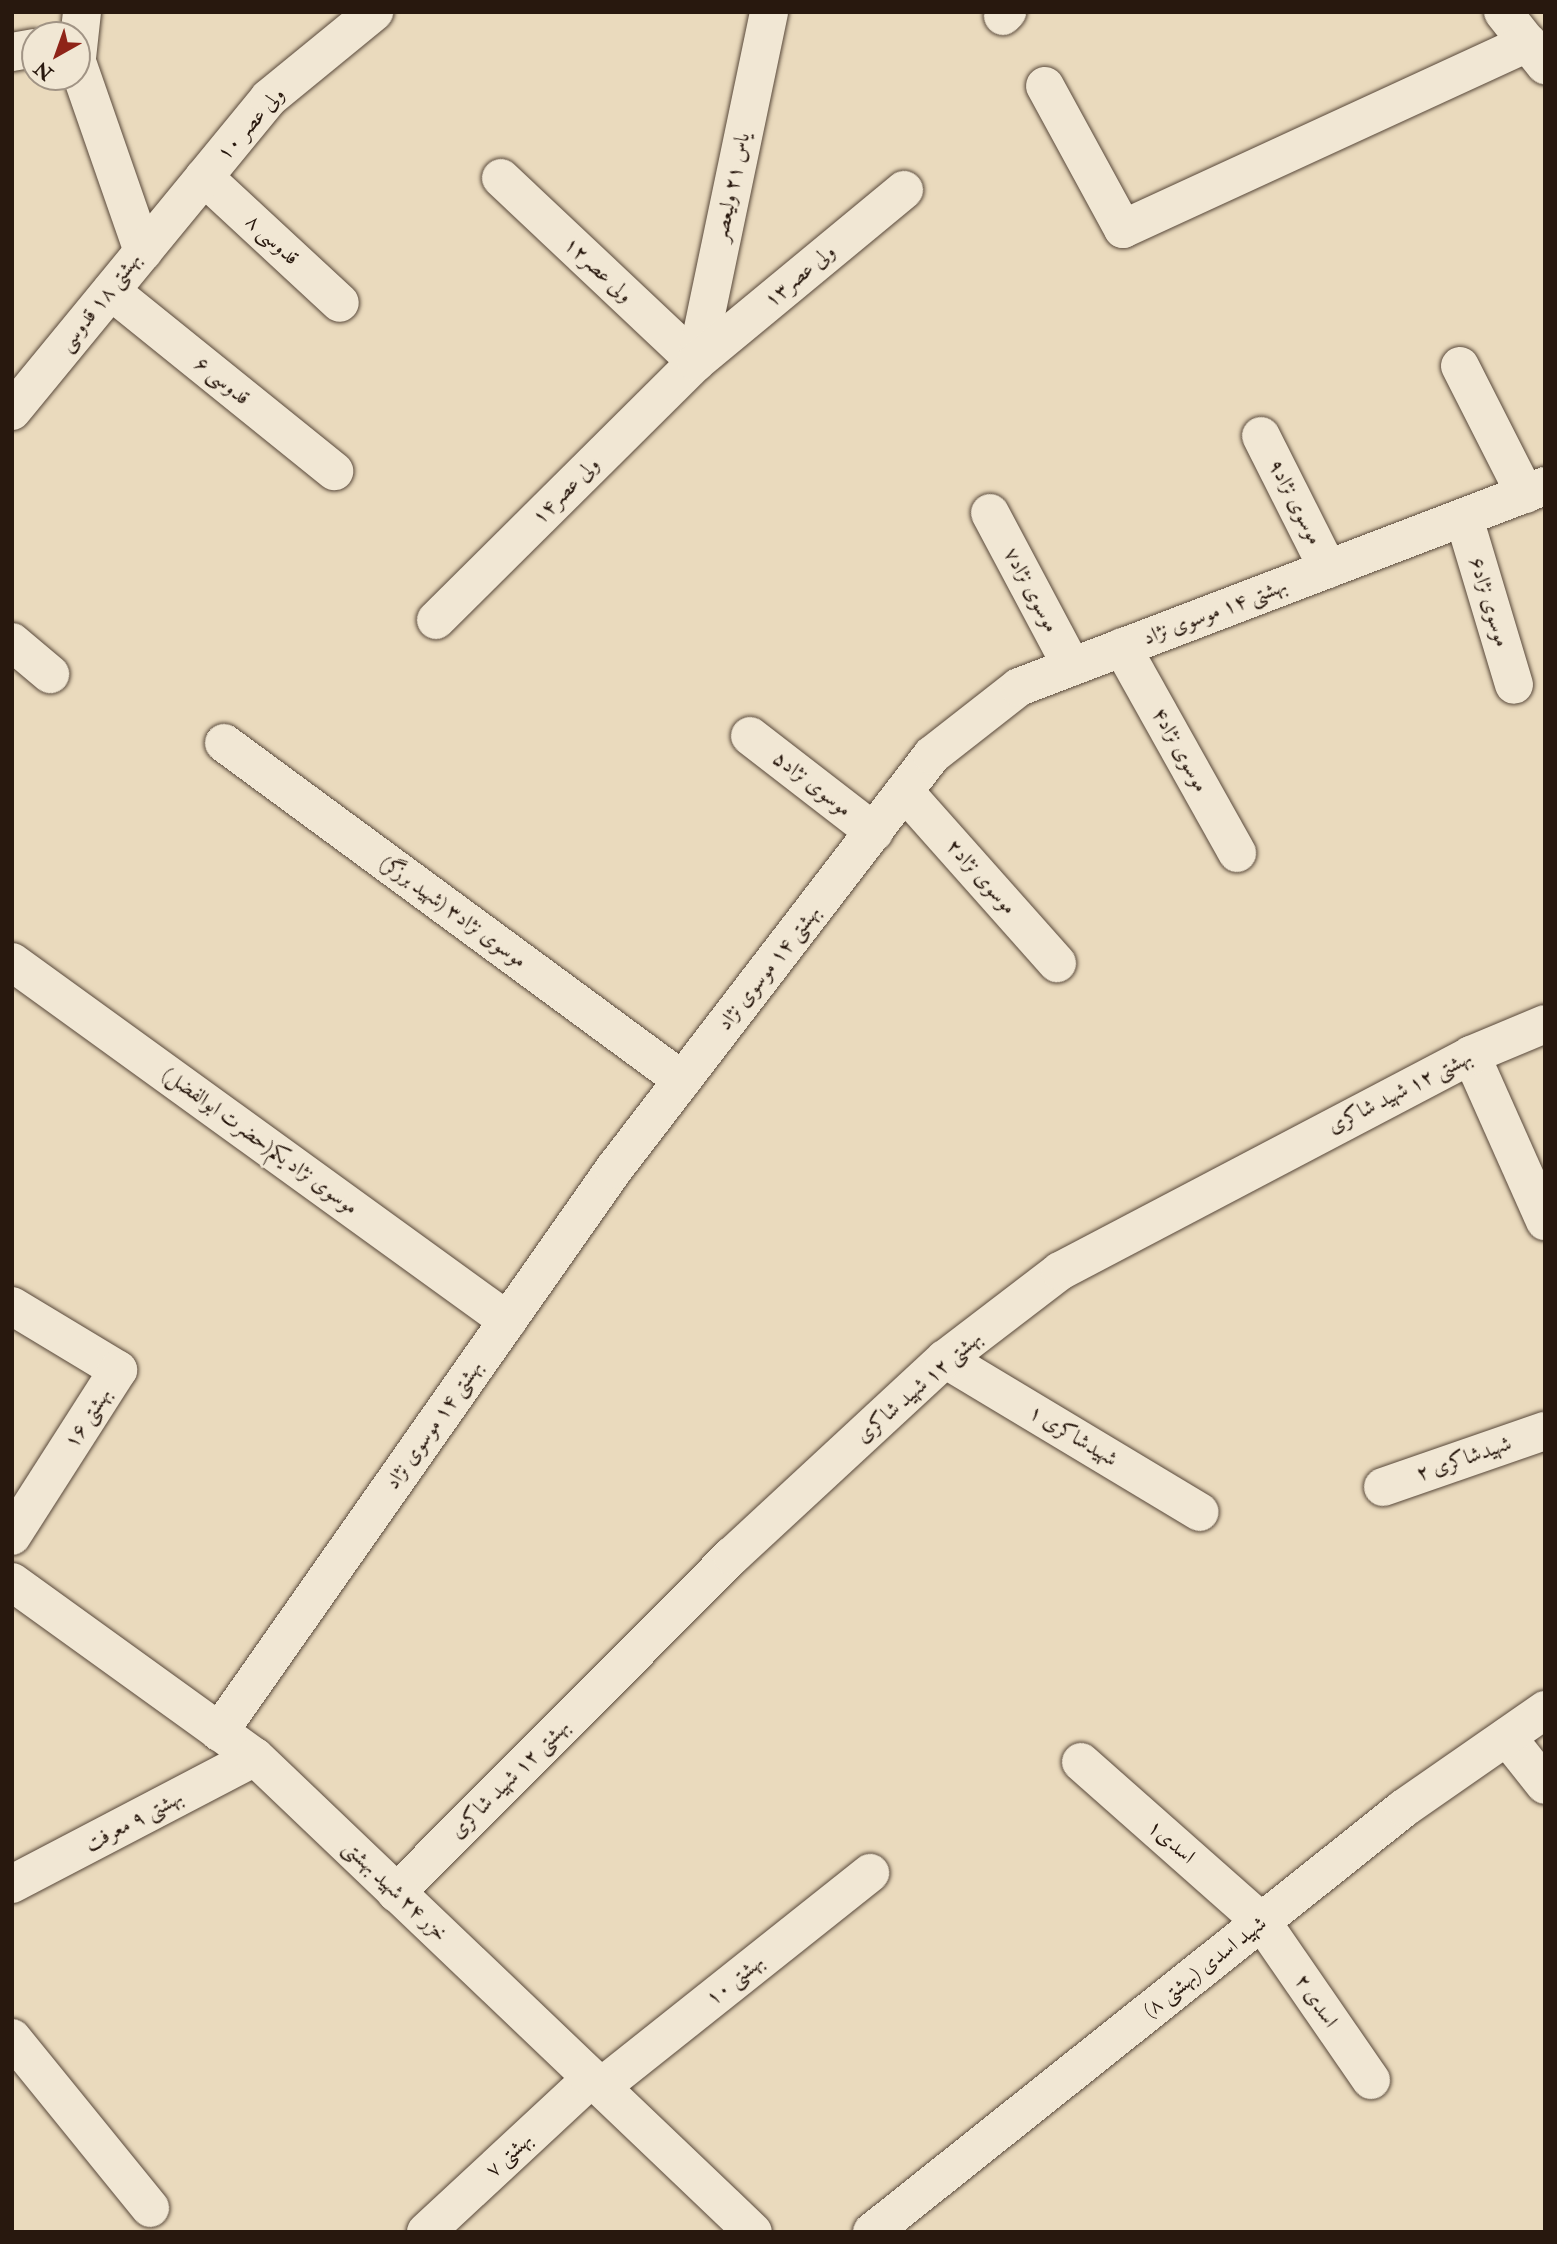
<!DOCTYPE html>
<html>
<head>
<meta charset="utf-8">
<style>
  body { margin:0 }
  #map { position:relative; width:1557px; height:2244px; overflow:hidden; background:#eadabd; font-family:"IM FELL Double Pica",Amiri,serif }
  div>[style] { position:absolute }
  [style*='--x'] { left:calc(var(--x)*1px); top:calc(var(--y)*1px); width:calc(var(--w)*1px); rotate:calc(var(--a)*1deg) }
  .roads { filter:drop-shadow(0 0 2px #58483a) drop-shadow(0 0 2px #58483a) }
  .street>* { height:38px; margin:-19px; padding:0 19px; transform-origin:19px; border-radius:19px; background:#f1e7d4 }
  .secondary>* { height:38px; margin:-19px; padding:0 19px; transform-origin:19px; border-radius:19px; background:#f1e7d4 }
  span { translate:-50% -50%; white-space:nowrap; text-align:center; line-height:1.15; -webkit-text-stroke:5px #f1e7d4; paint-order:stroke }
  .street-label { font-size:21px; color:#28180e }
  .frame { position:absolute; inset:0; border:14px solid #28180e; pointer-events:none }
  .north { position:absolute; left:21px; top:21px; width:70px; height:70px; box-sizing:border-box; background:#f1e7d4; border:2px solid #a19485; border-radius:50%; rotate:220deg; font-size:19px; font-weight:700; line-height:28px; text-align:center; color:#28180e }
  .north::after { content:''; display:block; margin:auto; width:24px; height:32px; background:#8f2418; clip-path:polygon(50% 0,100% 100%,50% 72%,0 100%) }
</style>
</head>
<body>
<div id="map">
  <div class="roads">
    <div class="street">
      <div style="--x:1503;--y:12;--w:68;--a:51.6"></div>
      <div style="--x:1003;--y:16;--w:6;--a:-45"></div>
      <div style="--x:12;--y:52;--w:23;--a:-10"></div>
      <div style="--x:77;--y:58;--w:46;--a:-83.8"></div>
      <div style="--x:77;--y:62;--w:201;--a:70.8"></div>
      <div style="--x:1045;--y:86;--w:163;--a:61.4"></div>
      <div style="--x:1123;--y:229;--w:446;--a:-24.7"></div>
      <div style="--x:204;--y:177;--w:185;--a:42.8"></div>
      <div style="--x:501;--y:178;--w:268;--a:43.3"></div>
      <div style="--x:111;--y:291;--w:287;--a:38.9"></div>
      <div style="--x:696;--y:362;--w:358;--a:-78.2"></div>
      <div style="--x:1460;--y:366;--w:144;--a:63.1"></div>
      <div style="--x:12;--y:411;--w:405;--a:-50.6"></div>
      <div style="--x:269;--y:98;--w:136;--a:-39.3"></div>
      <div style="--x:1261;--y:436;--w:149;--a:63.3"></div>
      <div style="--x:990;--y:513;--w:174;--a:62"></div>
      <div style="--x:1464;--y:518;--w:174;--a:73.3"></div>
      <div style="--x:436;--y:620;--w:366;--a:-44.8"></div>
      <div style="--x:696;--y:362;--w:270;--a:-39.6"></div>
      <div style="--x:12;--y:642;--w:50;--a:40.1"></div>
      <div style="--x:1122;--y:647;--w:236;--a:60.8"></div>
      <div style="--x:750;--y:736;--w:157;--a:37.7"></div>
      <div style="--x:224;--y:743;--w:569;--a:36.35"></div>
      <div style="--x:905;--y:792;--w:229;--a:48.4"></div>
      <div style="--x:12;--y:962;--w:612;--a:35.9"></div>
      <div style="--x:1471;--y:1055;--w:182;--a:66"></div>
      <div style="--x:12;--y:1306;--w:124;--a:31.1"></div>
      <div style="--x:118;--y:1370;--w:197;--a:122.6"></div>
      <div style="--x:945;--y:1359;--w:297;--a:31"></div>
      <div style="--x:1383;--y:1487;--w:171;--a:-19.1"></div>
      <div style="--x:219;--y:1732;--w:688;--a:-54.95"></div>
      <div style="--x:614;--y:1169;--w:522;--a:-52.47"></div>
      <div style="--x:932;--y:755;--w:110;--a:-38"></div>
      <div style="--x:1019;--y:687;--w:563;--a:-20.91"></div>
      <div style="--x:1507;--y:1737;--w:61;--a:51.6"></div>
      <div style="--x:1081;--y:1762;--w:242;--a:41.5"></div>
      <div style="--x:1262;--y:1922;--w:192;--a:55.4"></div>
      <div style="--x:12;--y:1884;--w:274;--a:-27.6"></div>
      <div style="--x:396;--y:1893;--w:476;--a:-45.1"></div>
      <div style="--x:732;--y:1556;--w:290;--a:-42.8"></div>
      <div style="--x:945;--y:1359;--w:145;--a:-37.4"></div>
      <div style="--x:1060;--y:1271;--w:464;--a:-27.7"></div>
      <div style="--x:1471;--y:1055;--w:80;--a:-22.7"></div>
      <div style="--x:12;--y:2038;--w:219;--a:50.9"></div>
      <div style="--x:601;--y:2087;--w:344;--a:-38.5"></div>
      <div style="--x:426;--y:2232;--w:226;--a:-42.9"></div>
      <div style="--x:872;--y:2232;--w:680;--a:-38.55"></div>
      <div style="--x:1404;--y:1808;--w:172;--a:-34.8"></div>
    </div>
    <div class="secondary">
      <div style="--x:12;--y:1582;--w:299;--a:35.8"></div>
      <div style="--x:255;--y:1757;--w:688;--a:43.65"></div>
    </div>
  </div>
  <div class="street-label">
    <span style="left:251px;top:124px;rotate:-48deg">ولی عصر ۱۰</span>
    <span style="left:732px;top:187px;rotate:-78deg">یاس ۲۱ ولیعصر</span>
    <span style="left:272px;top:240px;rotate:43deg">قدوسی ۸</span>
    <span style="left:598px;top:270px;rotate:43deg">ولی عصر۱۲</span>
    <span style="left:800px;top:276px;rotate:-40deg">ولی عصر۱۳</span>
    <span style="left:100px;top:302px;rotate:-52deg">بهشتی ۱۸ قدوسی</span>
    <span style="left:222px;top:381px;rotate:39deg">قدوسی ۶</span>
    <span style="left:566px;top:491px;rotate:-45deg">ولی عصر۱۴</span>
    <span style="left:1295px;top:502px;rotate:63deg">موسوی نژاد۹</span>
    <span style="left:1031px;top:590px;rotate:62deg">موسوی نژاد۷</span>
    <span style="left:1489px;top:602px;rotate:73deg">موسوی نژاد۶</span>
    <span style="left:1215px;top:612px;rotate:-21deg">بهشتی ۱۴ موسوی نژاد</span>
    <span style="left:1180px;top:750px;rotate:61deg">موسوی نژاد۴</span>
    <span style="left:812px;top:784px;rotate:38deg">موسوی نژاد۵</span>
    <span style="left:981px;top:877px;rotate:48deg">موسوی نژاد۲</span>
    <span style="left:453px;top:912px;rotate:36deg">موسوی نژاد۳ (شهید برزگر)</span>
    <span style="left:769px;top:968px;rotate:-52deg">بهشتی ۱۴ موسوی نژاد</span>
    <span style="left:1400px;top:1092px;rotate:-27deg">بهشتی ۱۲ شهید شاکری</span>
    <span style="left:260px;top:1141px;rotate:36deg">موسوی نژاد یکم(حضرت ابوالفضل)</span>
    <span style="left:919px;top:1387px;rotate:-41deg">بهشتی ۱۲ شهید شاکری</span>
    <span style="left:88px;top:1418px;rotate:-57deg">بهشتی ۱۶</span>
    <span style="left:434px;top:1425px;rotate:-55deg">بهشتی ۱۴ موسوی نژاد</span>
    <span style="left:1073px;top:1436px;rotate:31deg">شهیدشاکری ۱</span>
    <span style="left:1464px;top:1459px;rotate:-19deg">شهیدشاکری ۲</span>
    <span style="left:510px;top:1779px;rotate:-45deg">بهشتی ۱۲ شهید شاکری</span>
    <span style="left:134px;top:1821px;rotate:-28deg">بهشتی ۹ معرفت</span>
    <span style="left:1171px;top:1842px;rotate:41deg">اسدی۱</span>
    <span style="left:395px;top:1891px;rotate:44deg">خزر ۲۴ شهید بهشتی</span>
    <span style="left:1205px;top:1967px;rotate:-38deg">شهید اسدی (بهشتی ۸)</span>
    <span style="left:735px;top:1980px;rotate:-39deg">بهشتی ۱۰</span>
    <span style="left:1316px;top:2001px;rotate:56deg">اسدی ۲</span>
    <span style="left:509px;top:2155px;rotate:-43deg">بهشتی ۷</span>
  </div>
  <div class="frame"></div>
  <div class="north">N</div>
</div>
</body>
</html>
